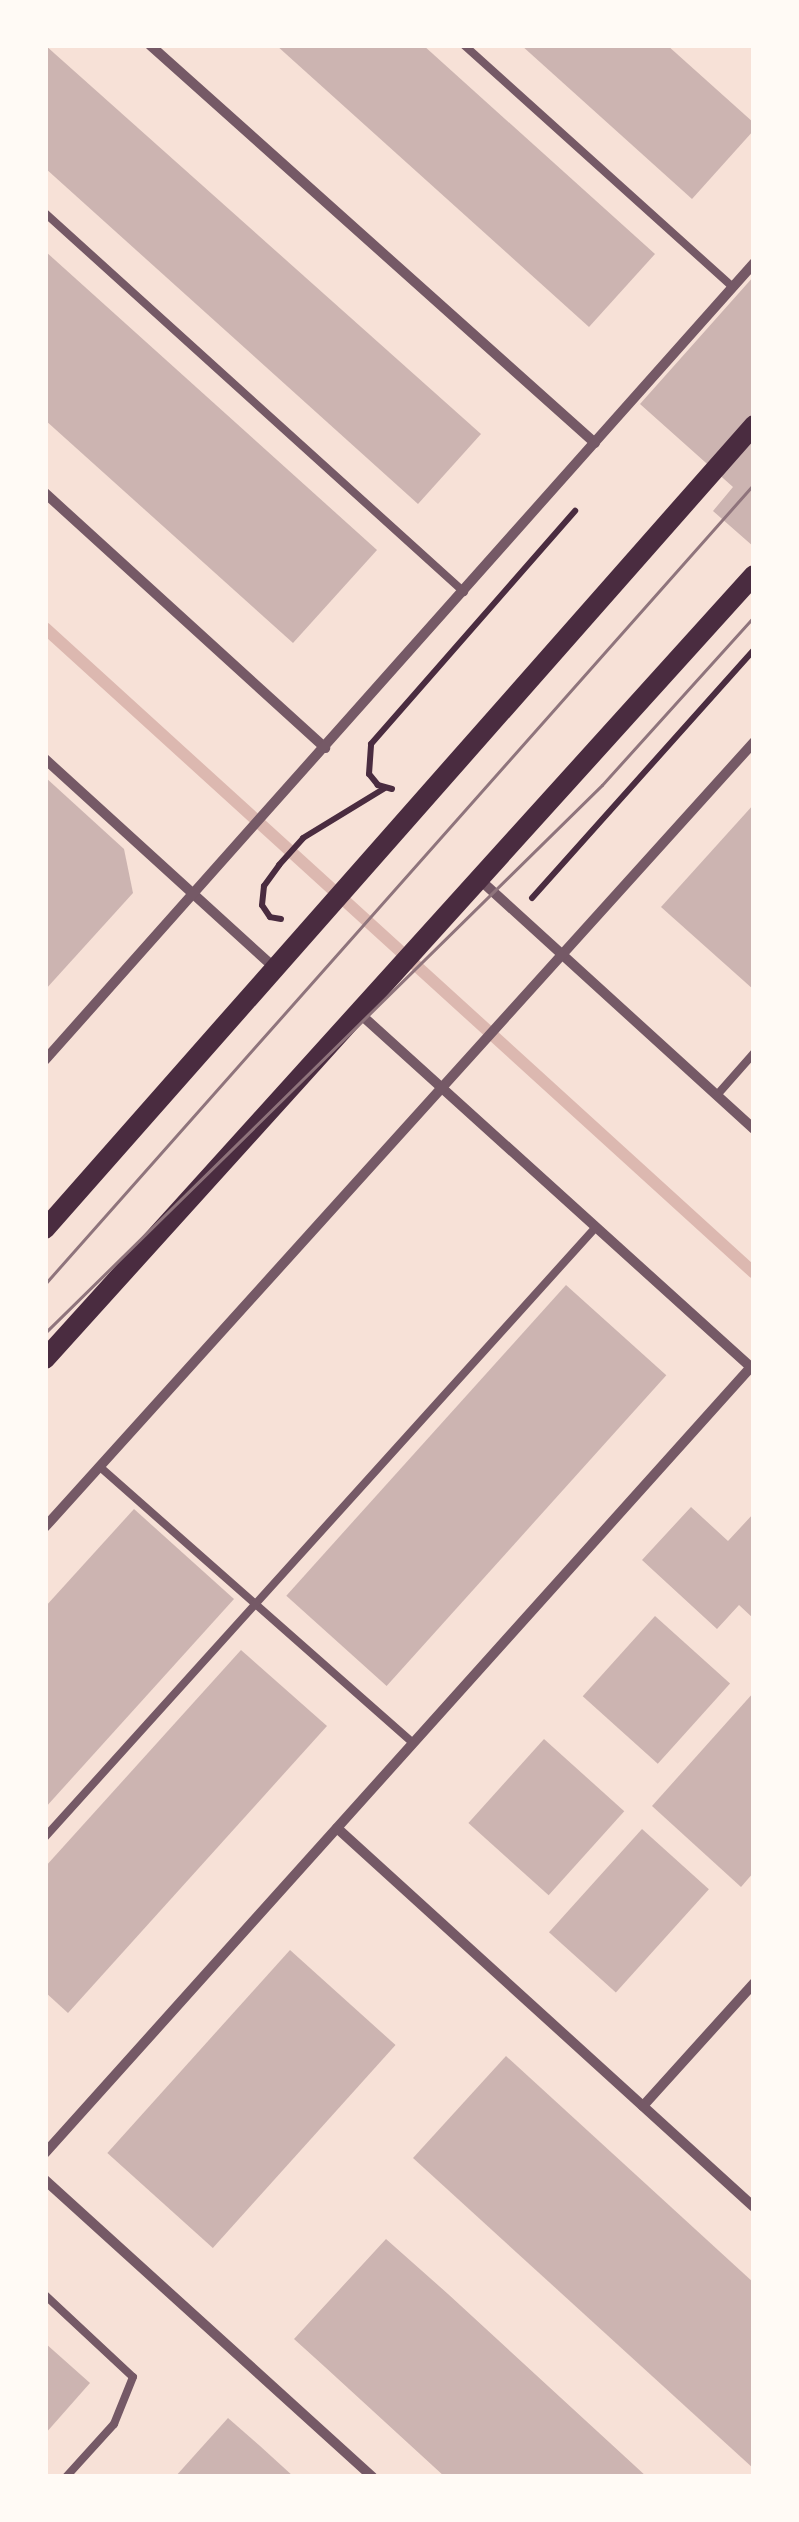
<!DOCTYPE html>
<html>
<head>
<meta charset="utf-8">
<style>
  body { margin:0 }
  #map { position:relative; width:799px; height:2522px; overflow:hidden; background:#f7e1d7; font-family:Raleway,sans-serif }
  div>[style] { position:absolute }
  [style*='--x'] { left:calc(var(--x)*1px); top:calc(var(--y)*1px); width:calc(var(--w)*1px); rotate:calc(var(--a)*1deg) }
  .stream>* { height:12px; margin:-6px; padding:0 6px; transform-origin:6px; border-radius:6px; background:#dcb8b0 }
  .building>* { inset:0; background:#ccb4b1; transform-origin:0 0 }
  .path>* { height:6px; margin:-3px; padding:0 3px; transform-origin:3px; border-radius:3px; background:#4a2c40 }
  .service>* { height:8px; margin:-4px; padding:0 4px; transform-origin:4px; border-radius:4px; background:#755966 }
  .minor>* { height:10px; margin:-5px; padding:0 5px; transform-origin:5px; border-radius:5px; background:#755966 }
  .secondary>* { height:20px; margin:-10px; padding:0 10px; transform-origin:10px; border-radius:10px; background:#4a2c40 }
  .tram>* { height:2.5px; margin:-1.25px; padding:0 1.25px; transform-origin:1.25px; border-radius:1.25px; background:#8f747c }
  span { translate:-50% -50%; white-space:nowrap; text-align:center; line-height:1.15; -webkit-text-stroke:10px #fffaf5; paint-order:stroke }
  .frame { position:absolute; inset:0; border:48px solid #fffaf5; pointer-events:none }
</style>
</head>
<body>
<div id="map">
  <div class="stream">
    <div style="--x:45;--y:628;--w:958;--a:42.29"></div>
  </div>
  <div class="building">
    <div style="clip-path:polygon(45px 45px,481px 434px,418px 504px,45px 168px)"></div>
    <div style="clip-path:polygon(276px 45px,423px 45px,655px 254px,589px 327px)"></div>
    <div style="clip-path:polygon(521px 45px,667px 45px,754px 123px,754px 130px,692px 199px)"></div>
    <div style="clip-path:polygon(45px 251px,377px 550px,293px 643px,45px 420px)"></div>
    <div style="clip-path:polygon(754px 276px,754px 547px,713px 511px,733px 487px,640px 404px)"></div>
    <div style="clip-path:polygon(45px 777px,124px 849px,133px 893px,45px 990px)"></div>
    <div style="clip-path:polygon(754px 804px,754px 990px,661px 907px)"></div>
    <div style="left:566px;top:1285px;width:135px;height:418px;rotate:42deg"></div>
    <div style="clip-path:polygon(691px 1507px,728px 1541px,754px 1513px,754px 1619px,739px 1605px,717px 1629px,642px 1560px)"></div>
    <div style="clip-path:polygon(134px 1509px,234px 1599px,45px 1808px,45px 1607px)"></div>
    <div style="left:655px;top:1616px;width:101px;height:108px;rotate:42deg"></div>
    <div style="clip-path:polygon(241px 1650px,327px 1726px,68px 2013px,45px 1992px,45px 1867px)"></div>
    <div style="clip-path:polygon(754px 1692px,754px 1872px,741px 1887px,652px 1806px)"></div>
    <div style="left:544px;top:1739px;width:108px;height:113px;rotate:42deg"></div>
    <div style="left:642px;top:1829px;width:90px;height:139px;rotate:42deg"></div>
    <div style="left:290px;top:1950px;width:142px;height:273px;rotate:42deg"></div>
    <div style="clip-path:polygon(506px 2056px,754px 2283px,754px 2469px,413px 2158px)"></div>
    <div style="clip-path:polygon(386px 2239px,448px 2294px,647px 2477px,445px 2477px,325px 2367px,294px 2339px)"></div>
    <div style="clip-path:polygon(45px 2343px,90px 2383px,45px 2434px)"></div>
    <div style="clip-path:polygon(228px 2418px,260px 2446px,294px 2477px,175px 2477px)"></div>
  </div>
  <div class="path">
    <div style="--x:392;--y:789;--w:15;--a:-164"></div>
    <div style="--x:378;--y:785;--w:14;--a:-129"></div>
    <div style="--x:369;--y:774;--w:30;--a:-86"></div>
    <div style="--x:371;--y:744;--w:310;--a:-48.8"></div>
    <div style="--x:532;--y:898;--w:333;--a:-48.2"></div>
    <div style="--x:281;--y:919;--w:11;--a:-170"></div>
    <div style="--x:270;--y:917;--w:14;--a:-124"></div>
    <div style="--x:262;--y:905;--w:19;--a:-84"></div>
    <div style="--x:264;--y:886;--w:26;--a:-54"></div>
    <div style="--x:279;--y:865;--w:36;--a:-48"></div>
    <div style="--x:303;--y:838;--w:96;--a:-31.4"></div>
  </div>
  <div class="service">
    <div style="--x:464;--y:45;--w:362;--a:42"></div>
    <div style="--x:45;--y:213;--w:565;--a:42.13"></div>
    <div style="--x:717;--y:1095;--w:56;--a:-48.6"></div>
    <div style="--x:100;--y:1467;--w:417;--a:41.4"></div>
    <div style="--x:45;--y:1837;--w:822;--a:-47.91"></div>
    <div style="--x:45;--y:2295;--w:120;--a:43"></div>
    <div style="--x:133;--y:2377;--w:51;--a:112"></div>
    <div style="--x:114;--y:2424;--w:72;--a:132.2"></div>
  </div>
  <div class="minor">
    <div style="--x:150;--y:45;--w:597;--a:41.81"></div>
    <div style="--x:45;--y:493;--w:379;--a:42.3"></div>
    <div style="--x:45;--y:759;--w:311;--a:42.3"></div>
    <div style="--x:478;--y:878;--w:373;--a:42.3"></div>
    <div style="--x:358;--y:1012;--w:532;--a:42.11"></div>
    <div style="--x:45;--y:1060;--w:1067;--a:-48.34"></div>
    <div style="--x:45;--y:1527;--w:1058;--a:-47.91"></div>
    <div style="--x:337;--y:1828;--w:563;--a:42.27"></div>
    <div style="--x:643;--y:2106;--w:166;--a:-47.9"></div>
    <div style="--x:45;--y:2153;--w:1057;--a:-48.07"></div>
    <div style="--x:45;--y:2180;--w:442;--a:42.2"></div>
  </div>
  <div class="secondary">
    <div style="--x:45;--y:1229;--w:1072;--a:-48.59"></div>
    <div style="--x:45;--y:1359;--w:1057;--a:-47.88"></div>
  </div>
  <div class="tram">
    <div style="--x:45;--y:1284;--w:1069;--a:-48.45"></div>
    <div style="--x:45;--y:1333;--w:781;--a:-44.53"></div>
    <div style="--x:602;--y:785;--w:227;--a:-47.9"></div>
  </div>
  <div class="frame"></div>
</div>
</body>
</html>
